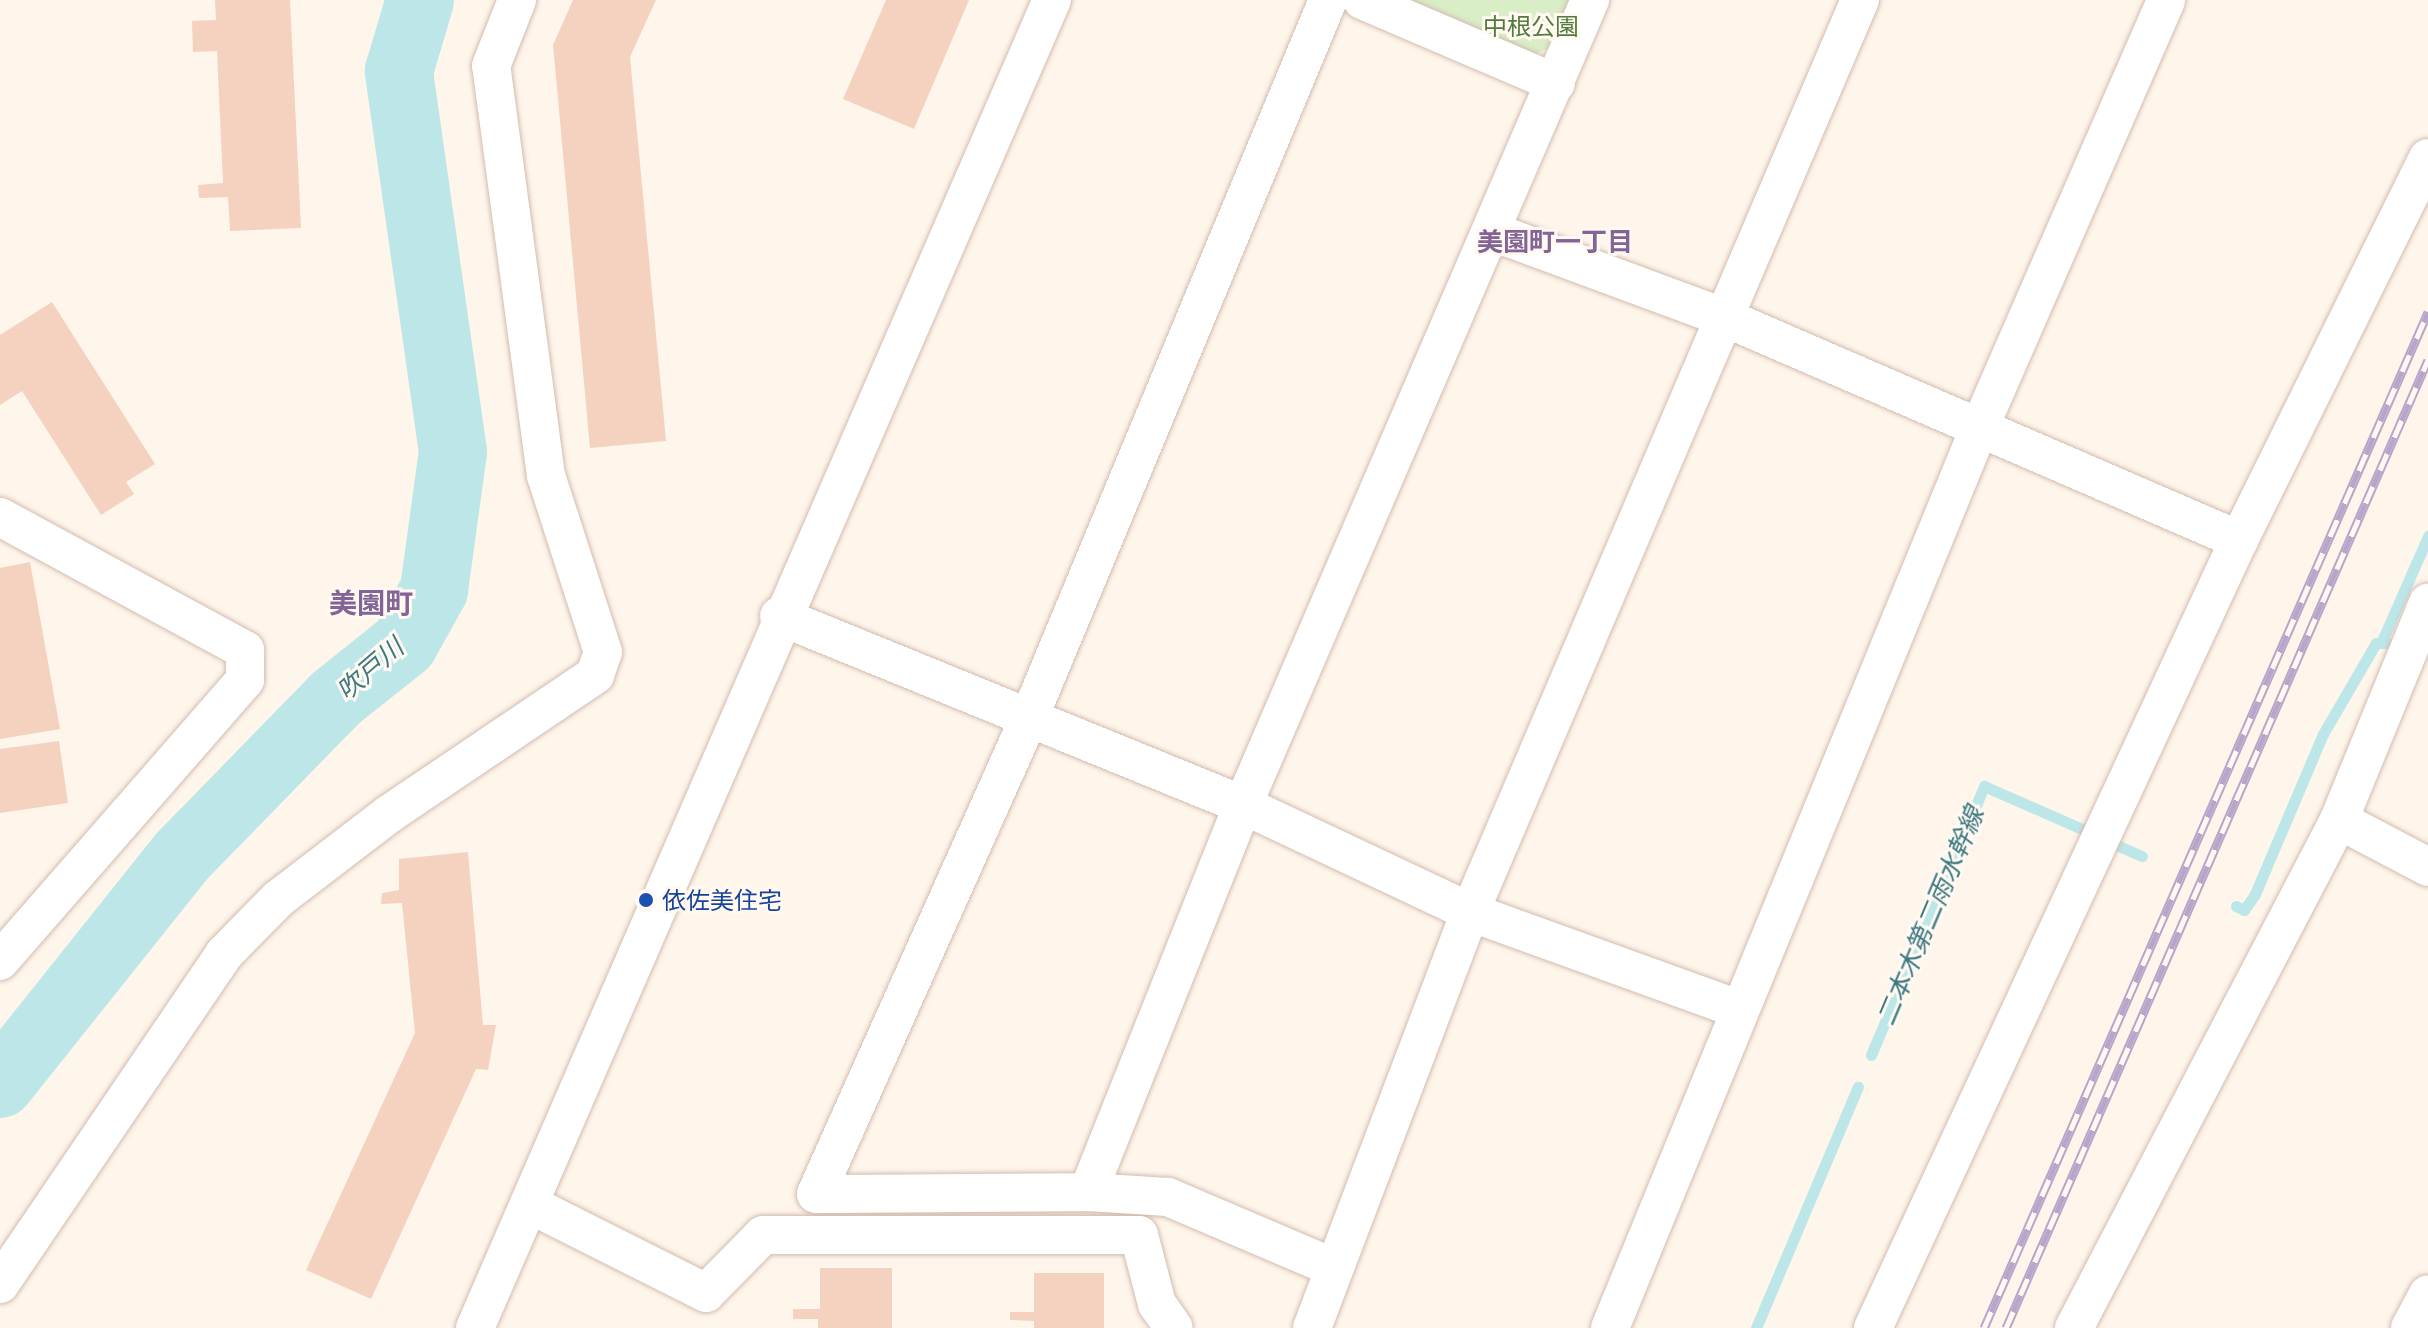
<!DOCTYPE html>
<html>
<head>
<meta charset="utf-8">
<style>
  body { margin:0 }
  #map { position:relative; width:2428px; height:1328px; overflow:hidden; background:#fef5eb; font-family:Manrope,"Noto Sans JP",sans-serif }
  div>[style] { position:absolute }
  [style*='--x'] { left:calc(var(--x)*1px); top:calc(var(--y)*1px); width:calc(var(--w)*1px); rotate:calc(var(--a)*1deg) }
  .green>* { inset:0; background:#d9edc7 }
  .stream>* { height:11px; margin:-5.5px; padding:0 5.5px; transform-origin:5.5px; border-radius:5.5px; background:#bde6e9 }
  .river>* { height:68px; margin:-34px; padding:0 34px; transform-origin:34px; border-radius:34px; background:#bde6e9 }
  .building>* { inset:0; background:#f5d2c0 }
  .roads { filter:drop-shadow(0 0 2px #d2bcae) drop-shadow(0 0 2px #d2bcae) }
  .minor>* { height:38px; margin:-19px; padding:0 19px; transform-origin:19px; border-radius:19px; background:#fff }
  .rail>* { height:9px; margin-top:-4.5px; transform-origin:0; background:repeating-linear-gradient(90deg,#fff9f2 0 18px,#b7a6ca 0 36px); box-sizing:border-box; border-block:2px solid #b7a6ca }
  .dots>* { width:22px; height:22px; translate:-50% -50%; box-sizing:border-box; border:4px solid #fff9f2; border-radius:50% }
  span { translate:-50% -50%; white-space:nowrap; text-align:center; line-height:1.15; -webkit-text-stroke:6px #fff9f2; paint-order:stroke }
  .park-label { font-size:24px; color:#547b3f }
  .transit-label { font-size:24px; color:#164399 }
  .left { translate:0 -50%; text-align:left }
  .neighbourhood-label { font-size:26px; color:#826497; font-weight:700 }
  .water-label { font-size:26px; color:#3c7981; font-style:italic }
  .quarter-label { font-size:28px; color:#826497; font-weight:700 }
</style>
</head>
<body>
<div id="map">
  <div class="green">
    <div style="clip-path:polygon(1400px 0,1573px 0,1553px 46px,1533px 55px)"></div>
  </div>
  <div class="stream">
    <div style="--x:2382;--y:641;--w:115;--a:-66.3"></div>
    <div style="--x:2110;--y:842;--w:35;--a:24"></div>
    <div style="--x:2236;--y:906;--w:9;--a:27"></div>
    <div style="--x:2244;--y:910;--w:19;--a:-55"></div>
    <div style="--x:2255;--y:894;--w:174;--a:-67"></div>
    <div style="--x:2323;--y:734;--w:105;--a:-59.8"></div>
    <div style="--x:2376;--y:643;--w:11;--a:0"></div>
    <div style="--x:1871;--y:1055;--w:292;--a:-67.2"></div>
    <div style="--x:1984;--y:786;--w:107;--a:23.7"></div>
    <div style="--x:1756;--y:1328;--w:262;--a:-67.1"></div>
  </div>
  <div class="river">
    <div style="--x:0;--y:1084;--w:293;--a:-51.4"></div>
    <div style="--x:183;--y:855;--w:218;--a:-45.7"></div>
    <div style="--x:335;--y:699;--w:88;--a:-38.6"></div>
    <div style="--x:404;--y:644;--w:62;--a:-60.9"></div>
    <div style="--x:434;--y:590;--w:139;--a:-82.2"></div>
    <div style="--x:453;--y:452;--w:385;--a:-98.1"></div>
    <div style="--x:399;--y:71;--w:74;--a:-73.5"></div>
  </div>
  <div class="building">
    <div style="clip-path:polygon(215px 0,290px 0,301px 228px,230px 231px,228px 197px,199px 198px,198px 185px,223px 183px,217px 51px,193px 52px,192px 21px,216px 20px)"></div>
    <div style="clip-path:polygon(573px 0,656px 0,630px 57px,666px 441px,590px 448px,553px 45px)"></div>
    <div style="clip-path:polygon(886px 0,969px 0,914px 129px,843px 99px)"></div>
    <div style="clip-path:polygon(52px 302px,155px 464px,126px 482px,134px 494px,101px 515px,22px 391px,0 405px,0 335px)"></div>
    <div style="clip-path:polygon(30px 562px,60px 729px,0 739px,0 568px)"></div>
    <div style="clip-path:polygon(59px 741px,68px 803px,0 813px,0 749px)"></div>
    <div style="clip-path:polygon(468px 852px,483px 1025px,496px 1025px,488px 1070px,476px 1069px,371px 1299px,306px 1270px,415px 1033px,402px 903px,381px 904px,382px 893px,399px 890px,399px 859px)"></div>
    <div style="clip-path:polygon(820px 1268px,892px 1268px,892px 1328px,818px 1328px,818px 1319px,793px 1319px,793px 1309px,820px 1309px)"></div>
    <div style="clip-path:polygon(1034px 1273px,1104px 1273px,1104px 1328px,1034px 1328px,1034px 1321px,1010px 1320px,1010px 1312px,1034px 1312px)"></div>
  </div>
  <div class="roads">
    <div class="minor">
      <div style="--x:1328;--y:0;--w:778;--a:112.61"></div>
      <div style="--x:1029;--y:718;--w:521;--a:114.11"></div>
      <div style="--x:816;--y:1194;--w:272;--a:-0.4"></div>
      <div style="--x:1088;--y:1192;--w:417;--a:-68.2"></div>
      <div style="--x:1243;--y:805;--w:877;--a:-66.68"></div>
      <div style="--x:1362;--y:0;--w:211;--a:23.2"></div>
      <div style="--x:1493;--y:232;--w:251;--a:20.3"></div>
      <div style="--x:1728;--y:319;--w:557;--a:23.39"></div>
      <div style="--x:0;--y:517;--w:279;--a:28.5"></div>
      <div style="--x:245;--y:650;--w:30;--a:90"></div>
      <div style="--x:245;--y:680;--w:373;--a:131.1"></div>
      <div style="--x:779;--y:616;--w:501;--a:22.16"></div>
      <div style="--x:1243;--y:805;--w:251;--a:25.2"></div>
      <div style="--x:1470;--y:912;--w:285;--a:19.9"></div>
      <div style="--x:2339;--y:820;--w:101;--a:27.8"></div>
      <div style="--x:1088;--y:1192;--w:80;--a:3.6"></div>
      <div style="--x:1168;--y:1197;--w:176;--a:23.1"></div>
      <div style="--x:531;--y:1205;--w:196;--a:26.7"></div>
      <div style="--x:706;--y:1293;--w:81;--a:-45.5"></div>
      <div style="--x:763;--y:1235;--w:376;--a:0"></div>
      <div style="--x:1139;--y:1235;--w:71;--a:75.4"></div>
      <div style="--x:1157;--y:1304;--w:29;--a:55"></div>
      <div style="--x:0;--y:1284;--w:399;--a:-55.8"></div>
      <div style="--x:224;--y:954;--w:77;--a:-45.5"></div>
      <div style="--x:278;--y:899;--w:140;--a:-37.4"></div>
      <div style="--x:389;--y:814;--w:249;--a:-34"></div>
      <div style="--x:595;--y:675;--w:24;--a:-71"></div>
      <div style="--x:603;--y:652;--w:185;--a:-107.9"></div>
      <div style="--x:546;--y:476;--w:414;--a:-97.6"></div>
      <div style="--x:491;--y:66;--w:71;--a:-68.5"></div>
      <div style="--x:475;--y:1328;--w:1448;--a:-66.52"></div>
      <div style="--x:1312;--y:1328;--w:445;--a:-69.2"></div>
      <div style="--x:1470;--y:912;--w:992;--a:-66.85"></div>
      <div style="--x:1610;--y:1328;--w:970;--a:-67.69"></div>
      <div style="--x:1978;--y:431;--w:470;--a:-66.4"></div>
      <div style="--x:1873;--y:1328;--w:869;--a:-65.09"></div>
      <div style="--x:2239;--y:540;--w:426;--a:-63.7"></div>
      <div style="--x:2074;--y:1328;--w:573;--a:-62.45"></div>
      <div style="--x:2339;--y:820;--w:235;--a:-67.7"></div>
      <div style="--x:2410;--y:1328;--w:38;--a:-62"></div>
    </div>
  </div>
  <div class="rail">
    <div style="--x:1984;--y:1328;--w:1109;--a:-66.39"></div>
    <div style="--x:2006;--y:1328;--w:1056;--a:-66.45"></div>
  </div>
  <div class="dots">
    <div style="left:646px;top:900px;background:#1a4fb4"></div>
  </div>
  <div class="park-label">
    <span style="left:1531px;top:26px">中根公園</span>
  </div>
  <div class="transit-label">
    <span class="left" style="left:662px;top:900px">依佐美住宅</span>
  </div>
  <div class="neighbourhood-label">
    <span style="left:1555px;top:242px">美園町一丁目</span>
  </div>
  <div class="water-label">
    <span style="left:370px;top:669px;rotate:-41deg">吹戸川</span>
    <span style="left:1930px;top:916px;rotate:-67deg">二本木第二雨水幹線</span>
  </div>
  <div class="quarter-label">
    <span style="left:371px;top:602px">美園町</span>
  </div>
</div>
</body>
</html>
